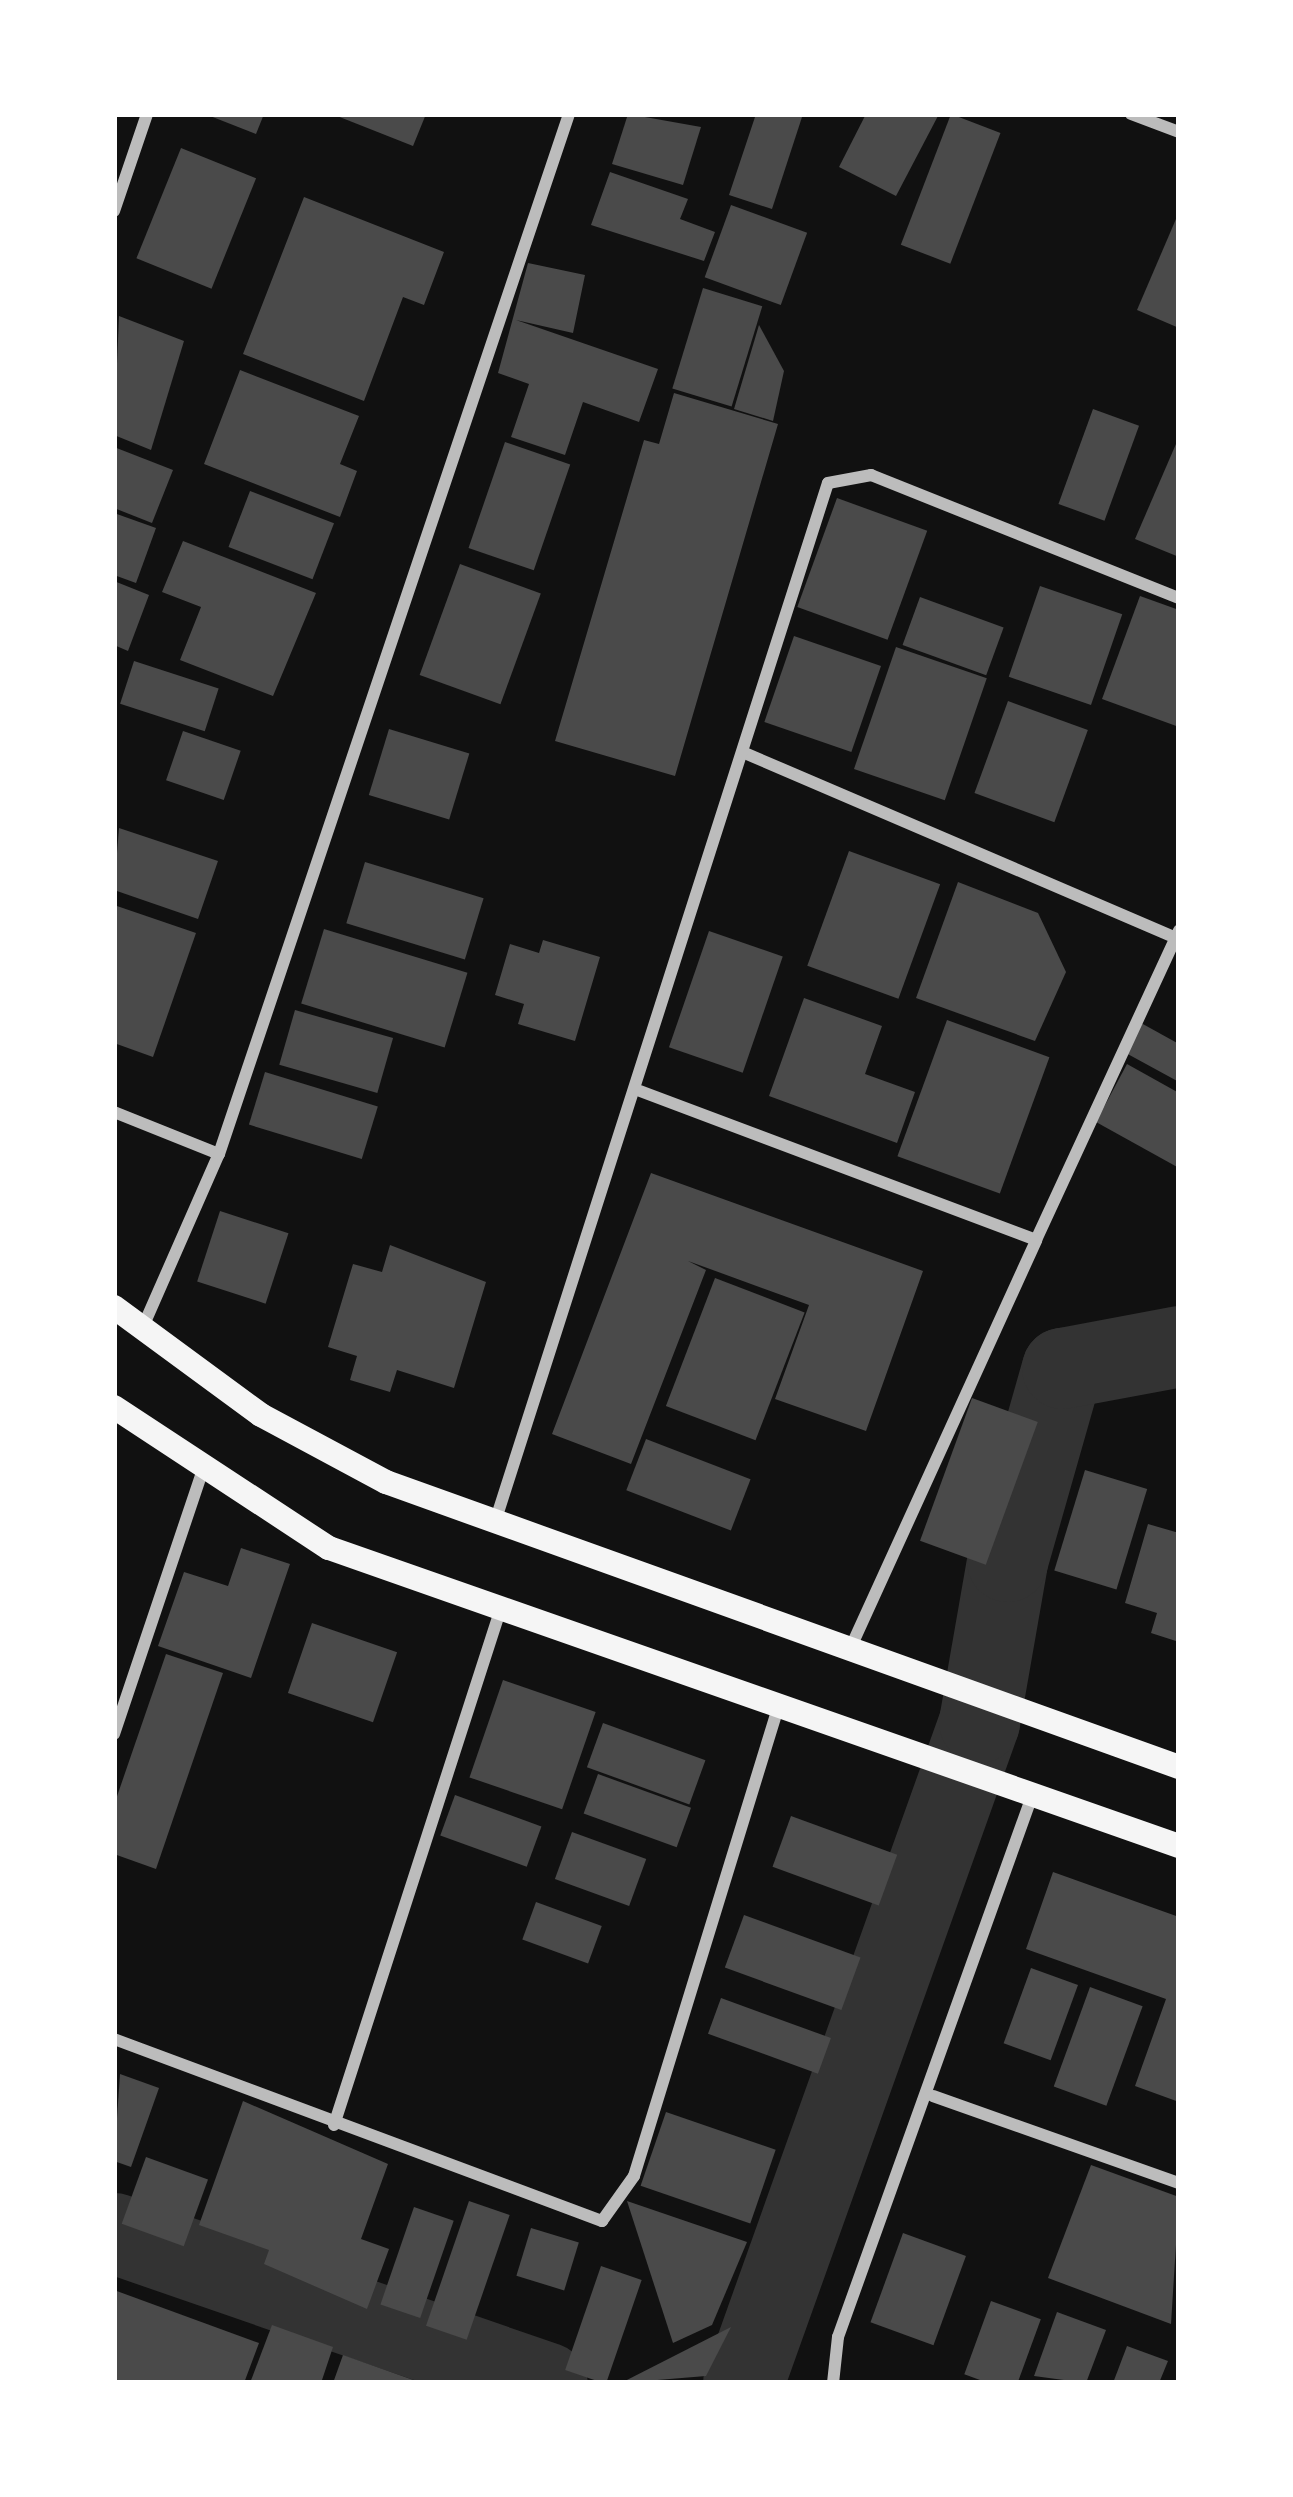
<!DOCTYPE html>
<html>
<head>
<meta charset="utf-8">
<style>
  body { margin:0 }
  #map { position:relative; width:1293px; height:2497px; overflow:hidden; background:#111; font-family:"Source Serif 4",serif }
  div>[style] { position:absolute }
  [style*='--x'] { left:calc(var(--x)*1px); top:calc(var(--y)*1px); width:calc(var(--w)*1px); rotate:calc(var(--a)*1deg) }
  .river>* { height:81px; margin:-40.5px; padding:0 40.5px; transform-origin:40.5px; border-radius:40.5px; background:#333 }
  .building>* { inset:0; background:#4a4a4a; transform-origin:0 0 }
  .minor>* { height:12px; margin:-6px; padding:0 6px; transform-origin:6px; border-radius:6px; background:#bcbcbc }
  .secondary>* { height:24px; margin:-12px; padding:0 12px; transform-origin:12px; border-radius:12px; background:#f5f5f5 }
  span { translate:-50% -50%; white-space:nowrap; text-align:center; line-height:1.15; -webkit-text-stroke:12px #fff; paint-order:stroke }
  .frame { position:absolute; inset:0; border:117px solid #fff; pointer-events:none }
</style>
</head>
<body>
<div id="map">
  <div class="river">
    <div style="--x:114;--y:2233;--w:458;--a:19.1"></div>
    <div style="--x:743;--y:2383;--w:702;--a:-70.35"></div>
    <div style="--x:979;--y:1722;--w:163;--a:-80.1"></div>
    <div style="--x:1007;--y:1561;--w:201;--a:-74.1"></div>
    <div style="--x:1062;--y:1368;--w:119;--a:-10.6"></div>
  </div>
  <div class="building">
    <div style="clip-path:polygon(205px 114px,264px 114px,256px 134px)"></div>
    <div style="clip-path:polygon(332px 114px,426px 114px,413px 146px)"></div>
    <div style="clip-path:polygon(628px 114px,701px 127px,683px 185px,612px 164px)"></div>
    <div style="clip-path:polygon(756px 114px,803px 114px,772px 209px,729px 195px)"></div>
    <div style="clip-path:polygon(866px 114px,939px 114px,896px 196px,839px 167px)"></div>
    <div style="left:951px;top:114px;width:53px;height:140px;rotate:21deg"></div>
    <div style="left:181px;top:148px;width:81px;height:119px;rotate:22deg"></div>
    <div style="clip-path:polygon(610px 172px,688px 199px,680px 219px,715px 232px,704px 261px,591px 225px)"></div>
    <div style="clip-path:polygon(304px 197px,444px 252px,424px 305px,403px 297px,364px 401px,243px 354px)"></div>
    <div style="left:731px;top:205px;width:81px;height:77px;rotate:20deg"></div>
    <div style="clip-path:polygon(1179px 212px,1179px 328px,1137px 310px)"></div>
    <div style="clip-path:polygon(528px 263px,585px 275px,573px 333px,516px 320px,658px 369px,639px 422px,583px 402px,565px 455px,511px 437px,529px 384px,498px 373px)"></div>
    <div style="left:703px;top:288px;width:62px;height:105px;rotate:17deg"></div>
    <div style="clip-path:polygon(119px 316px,184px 341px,151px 450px,114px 435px)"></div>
    <div style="clip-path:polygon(759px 325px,784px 371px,773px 421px,734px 409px)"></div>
    <div style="clip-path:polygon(240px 370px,359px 416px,340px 464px,357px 471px,340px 517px,204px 464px)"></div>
    <div style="clip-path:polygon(674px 393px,778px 424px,675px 776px,555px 741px,644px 440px,659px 444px)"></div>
    <div style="left:1093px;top:409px;width:49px;height:101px;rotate:20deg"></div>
    <div style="clip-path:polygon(1179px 437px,1179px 557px,1135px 539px)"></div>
    <div style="left:505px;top:442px;width:69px;height:112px;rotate:19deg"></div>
    <div style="clip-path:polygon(114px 447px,173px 470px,152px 523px,114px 508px)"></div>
    <div style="left:250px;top:491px;width:90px;height:60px;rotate:21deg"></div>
    <div style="left:837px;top:498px;width:96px;height:116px;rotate:20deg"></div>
    <div style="clip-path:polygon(114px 513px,156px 528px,136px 583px,114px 575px)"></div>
    <div style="clip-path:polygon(183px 541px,316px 593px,273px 696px,180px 660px,201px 607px,162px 592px)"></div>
    <div style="left:460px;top:564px;width:86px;height:118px;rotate:20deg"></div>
    <div style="clip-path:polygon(114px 581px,149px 595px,128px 651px,114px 645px)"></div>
    <div style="left:1040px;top:586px;width:87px;height:96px;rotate:19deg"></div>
    <div style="clip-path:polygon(1140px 596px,1179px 610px,1179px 727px,1102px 699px)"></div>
    <div style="left:920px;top:597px;width:89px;height:51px;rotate:20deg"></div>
    <div style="left:794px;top:636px;width:92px;height:91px;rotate:19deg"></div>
    <div style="left:896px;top:647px;width:96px;height:129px;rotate:19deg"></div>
    <div style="left:134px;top:661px;width:89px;height:45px;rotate:18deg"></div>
    <div style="left:1008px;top:701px;width:85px;height:98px;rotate:20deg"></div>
    <div style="left:389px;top:729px;width:84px;height:69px;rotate:17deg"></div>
    <div style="left:183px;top:731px;width:61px;height:52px;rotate:19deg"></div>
    <div style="clip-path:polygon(119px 828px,218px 861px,198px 919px,114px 890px)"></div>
    <div style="left:849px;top:851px;width:97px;height:122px;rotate:20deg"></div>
    <div style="left:365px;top:862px;width:124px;height:64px;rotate:17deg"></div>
    <div style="clip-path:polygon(958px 882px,1038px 913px,1066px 972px,1035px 1041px,916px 998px)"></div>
    <div style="clip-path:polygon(114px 905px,196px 933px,153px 1057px,114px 1043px)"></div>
    <div style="left:324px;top:929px;width:150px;height:78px;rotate:17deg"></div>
    <div style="left:709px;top:931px;width:78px;height:123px;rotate:19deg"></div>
    <div style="clip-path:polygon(543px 940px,600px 957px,575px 1041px,518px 1024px,524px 1004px,495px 995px,510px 944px,539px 953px)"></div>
    <div style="clip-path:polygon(804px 998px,882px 1026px,865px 1074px,915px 1092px,897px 1143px,769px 1096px)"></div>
    <div style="left:295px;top:1010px;width:102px;height:57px;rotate:16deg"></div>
    <div style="left:947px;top:1020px;width:109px;height:145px;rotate:20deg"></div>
    <div style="clip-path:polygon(1141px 1023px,1179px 1044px,1179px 1082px,1124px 1052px)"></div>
    <div style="clip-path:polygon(1127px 1064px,1179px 1093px,1179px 1168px,1096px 1122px)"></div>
    <div style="left:265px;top:1072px;width:118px;height:55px;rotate:17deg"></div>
    <div style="clip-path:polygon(651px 1173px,923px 1271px,866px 1431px,775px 1399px,809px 1305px,688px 1261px,706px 1270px,631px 1464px,552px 1434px)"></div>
    <div style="left:220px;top:1211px;width:72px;height:74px;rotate:18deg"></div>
    <div style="clip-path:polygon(390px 1245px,486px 1282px,454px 1388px,397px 1370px,390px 1392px,350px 1380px,357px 1356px,328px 1347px,353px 1264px,382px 1272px)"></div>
    <div style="left:715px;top:1278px;width:96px;height:137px;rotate:21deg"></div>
    <div style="left:972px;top:1398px;width:70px;height:152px;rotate:20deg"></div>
    <div style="left:646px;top:1439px;width:112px;height:55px;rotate:21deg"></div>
    <div style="left:1085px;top:1470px;width:65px;height:105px;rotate:17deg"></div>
    <div style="clip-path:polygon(1148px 1524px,1179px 1533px,1179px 1642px,1151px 1633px,1157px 1613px,1125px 1603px)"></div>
    <div style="clip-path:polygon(241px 1548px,290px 1564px,251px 1678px,158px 1646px,184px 1572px,228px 1586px)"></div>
    <div style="left:312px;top:1623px;width:90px;height:74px;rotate:19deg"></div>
    <div style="clip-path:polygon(166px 1654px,223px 1673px,156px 1869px,114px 1854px,114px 1805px)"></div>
    <div style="left:503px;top:1680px;width:98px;height:103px;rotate:19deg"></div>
    <div style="left:603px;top:1723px;width:109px;height:47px;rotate:20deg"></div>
    <div style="left:598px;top:1774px;width:99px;height:42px;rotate:20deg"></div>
    <div style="left:455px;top:1795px;width:92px;height:43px;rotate:20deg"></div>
    <div style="left:791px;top:1816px;width:113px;height:54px;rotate:20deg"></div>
    <div style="left:572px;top:1832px;width:79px;height:50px;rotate:20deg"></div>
    <div style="clip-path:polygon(1053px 1872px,1179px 1917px,1179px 2102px,1135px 2086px,1166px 1999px,1026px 1949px)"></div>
    <div style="left:536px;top:1902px;width:70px;height:40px;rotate:20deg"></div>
    <div style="left:744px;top:1915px;width:124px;height:56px;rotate:20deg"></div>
    <div style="left:1031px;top:1968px;width:50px;height:80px;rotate:20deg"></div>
    <div style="left:1090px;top:1987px;width:56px;height:106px;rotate:20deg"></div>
    <div style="left:721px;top:1998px;width:117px;height:38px;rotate:20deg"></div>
    <div style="clip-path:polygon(120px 2074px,159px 2088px,131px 2167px,114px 2161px)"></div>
    <div style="clip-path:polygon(243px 2101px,388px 2164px,361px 2239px,389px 2249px,367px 2309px,264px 2264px,269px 2250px,199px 2225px)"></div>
    <div style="left:666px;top:2112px;width:116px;height:78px;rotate:19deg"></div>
    <div style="left:146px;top:2157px;width:66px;height:71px;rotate:20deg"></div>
    <div style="clip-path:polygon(1091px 2165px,1179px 2197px,1171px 2324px,1048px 2278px)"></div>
    <div style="left:469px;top:2201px;width:43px;height:132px;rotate:19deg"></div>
    <div style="clip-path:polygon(627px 2201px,747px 2242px,712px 2325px,673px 2343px)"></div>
    <div style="left:414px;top:2207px;width:42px;height:103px;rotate:19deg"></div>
    <div style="left:531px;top:2228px;width:50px;height:50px;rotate:17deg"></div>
    <div style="left:903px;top:2233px;width:67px;height:95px;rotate:20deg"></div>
    <div style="left:601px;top:2266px;width:43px;height:110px;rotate:19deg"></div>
    <div style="clip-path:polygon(114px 2290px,259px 2343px,244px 2383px,114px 2383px)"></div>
    <div style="left:991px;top:2301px;width:53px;height:78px;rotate:20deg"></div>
    <div style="clip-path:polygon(1057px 2312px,1106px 2330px,1086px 2383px,1034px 2376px)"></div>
    <div style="clip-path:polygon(272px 2325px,333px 2347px,321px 2383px,250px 2383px)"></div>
    <div style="clip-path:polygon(731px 2327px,706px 2376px,621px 2383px)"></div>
    <div style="clip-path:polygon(1127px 2346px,1168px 2361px,1159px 2383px,1113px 2383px)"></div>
    <div style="clip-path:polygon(343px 2355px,419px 2382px,418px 2383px,333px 2383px)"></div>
  </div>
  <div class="minor">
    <div style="--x:1131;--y:114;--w:51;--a:20.6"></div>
    <div style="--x:114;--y:211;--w:102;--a:-71.2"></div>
    <div style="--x:747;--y:754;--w:465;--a:23.2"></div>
    <div style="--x:640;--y:1091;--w:423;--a:20.6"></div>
    <div style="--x:1036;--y:1240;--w:341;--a:-65.2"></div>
    <div style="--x:114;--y:1112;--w:113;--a:21.8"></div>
    <div style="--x:142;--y:1329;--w:191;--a:-66.3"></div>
    <div style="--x:219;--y:1154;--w:1097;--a:-71.4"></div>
    <div style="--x:494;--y:1525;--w:1094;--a:-72.23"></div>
    <div style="--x:828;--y:483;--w:44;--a:-10.5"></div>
    <div style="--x:871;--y:475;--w:332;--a:21.8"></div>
    <div style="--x:850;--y:1649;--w:449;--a:-65.5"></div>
    <div style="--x:114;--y:1734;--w:276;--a:-71.4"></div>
    <div style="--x:114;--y:2039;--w:521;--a:20.45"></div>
    <div style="--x:602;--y:2221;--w:55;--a:-54.6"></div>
    <div style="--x:634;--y:2176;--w:486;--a:-72.9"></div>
    <div style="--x:933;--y:2096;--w:261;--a:19.5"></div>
    <div style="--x:334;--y:2125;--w:537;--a:-72.1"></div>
    <div style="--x:833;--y:2383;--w:46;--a:-83.8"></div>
    <div style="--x:838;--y:2337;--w:575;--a:-70.27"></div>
  </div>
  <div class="secondary">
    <div style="--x:114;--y:1307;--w:182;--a:36.3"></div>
    <div style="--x:261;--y:1415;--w:142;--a:28.2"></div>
    <div style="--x:386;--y:1482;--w:843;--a:19.77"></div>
    <div style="--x:114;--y:1407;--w:257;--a:33.3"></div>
    <div style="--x:329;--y:1548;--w:901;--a:19.32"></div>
  </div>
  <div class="frame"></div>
</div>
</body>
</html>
